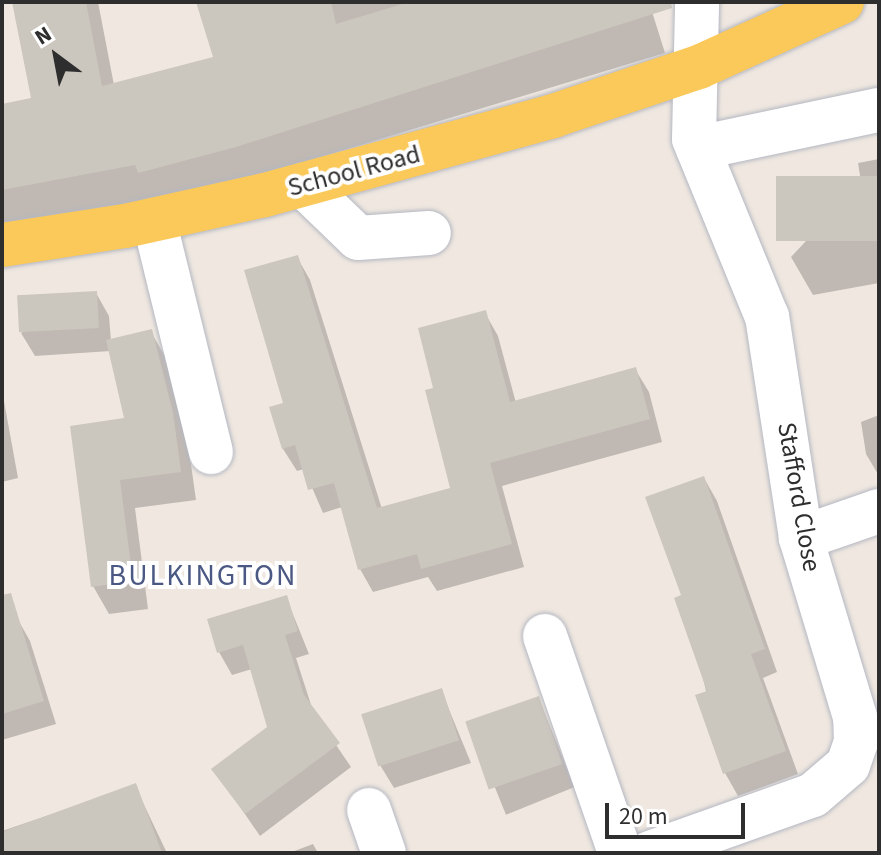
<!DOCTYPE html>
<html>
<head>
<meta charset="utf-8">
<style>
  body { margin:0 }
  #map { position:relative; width:881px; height:855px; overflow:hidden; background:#f0e8e0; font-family:"Source Sans 3",sans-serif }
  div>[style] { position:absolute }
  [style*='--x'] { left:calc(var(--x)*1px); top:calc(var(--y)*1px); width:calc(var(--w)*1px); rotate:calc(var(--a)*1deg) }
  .shadow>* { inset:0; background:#0003; transform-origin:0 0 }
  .building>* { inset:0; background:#cbc6be; transform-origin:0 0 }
  .roads { filter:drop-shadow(0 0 2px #b4b7c2) drop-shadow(0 0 2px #b4b7c2) }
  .minor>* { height:44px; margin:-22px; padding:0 22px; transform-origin:22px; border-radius:22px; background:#fff }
  .major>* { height:44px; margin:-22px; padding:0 22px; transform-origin:22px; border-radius:22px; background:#fbc95a }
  span { translate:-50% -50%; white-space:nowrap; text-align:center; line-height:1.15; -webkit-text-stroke:8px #fff; paint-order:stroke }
  .street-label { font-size:26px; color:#2e2e2e }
  .quarter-label { font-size:30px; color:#4a5883; letter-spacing:2px }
  .frame { position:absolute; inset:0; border:4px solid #2e2e2e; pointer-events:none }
  .north { position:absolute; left:16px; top:16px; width:80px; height:80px; -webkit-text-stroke:6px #fff; paint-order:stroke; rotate:328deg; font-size:22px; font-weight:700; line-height:32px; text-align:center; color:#2e2e2e }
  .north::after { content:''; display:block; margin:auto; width:28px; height:36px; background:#2e2e2e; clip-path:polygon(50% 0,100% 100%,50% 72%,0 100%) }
  .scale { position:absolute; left:605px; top:803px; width:140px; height:36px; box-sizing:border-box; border:4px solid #2e2e2e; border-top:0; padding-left:10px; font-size:24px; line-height:28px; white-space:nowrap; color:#2e2e2e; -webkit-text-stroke:6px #fff; paint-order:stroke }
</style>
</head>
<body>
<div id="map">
  <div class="shadow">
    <div style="clip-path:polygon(14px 2px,98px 2px,114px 85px,215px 59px,198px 2px,649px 2px,665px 53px,159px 206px,2px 227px,2px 106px,33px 100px)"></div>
    <div style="clip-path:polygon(879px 159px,879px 283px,813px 295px,791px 257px,861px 182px,858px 163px)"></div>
    <div style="clip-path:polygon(297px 257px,310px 280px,382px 509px,453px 489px,435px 389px,485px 313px,498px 336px,516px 403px,635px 369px,649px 392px,662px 442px,502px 486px,524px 567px,437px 591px,428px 577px,373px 592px,360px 569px,342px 507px,323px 513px,304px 469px,297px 471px,283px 449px)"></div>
    <div style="clip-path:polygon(96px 293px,109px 316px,111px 341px,151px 332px,167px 360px,188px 443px,196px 500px,135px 508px,148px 609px,109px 614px,93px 586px,126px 420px,111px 351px,35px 356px,21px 333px)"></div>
    <div style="clip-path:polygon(2px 390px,18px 478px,2px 482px)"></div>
    <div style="clip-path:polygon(879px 415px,879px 476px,866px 454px,861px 422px)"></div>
    <div style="clip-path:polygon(704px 478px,717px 501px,777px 672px,763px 678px,798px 774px,738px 796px,725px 773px,684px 596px)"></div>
    <div style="clip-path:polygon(286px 597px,309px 654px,296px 658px,313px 711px,351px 767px,260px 836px,214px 769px,269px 728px,252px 669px,232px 675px,219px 652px)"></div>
    <div style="clip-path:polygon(17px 618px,30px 641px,56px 724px,2px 740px,2px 623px)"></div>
    <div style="clip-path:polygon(441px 690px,471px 763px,394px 788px,380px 765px)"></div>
    <div style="left:539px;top:699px;width:95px;height:74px;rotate:68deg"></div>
    <div style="clip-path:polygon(135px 786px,167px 853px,2px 853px,2px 831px)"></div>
    <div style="clip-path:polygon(313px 844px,318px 853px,289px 853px)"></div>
  </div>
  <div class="building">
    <div style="clip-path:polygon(12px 2px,86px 2px,102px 86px,213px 57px,196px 2px,331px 2px,336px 24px,409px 2px,671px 2px,672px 8px,236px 147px,138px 173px,135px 165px,2px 190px,2px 104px,31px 98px)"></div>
    <div style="left:879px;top:176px;width:65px;height:103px;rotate:90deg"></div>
    <div style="clip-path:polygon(298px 255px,377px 508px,450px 488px,425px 390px,433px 388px,418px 328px,486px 310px,510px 402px,636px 367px,650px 419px,490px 463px,512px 544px,421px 569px,417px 554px,358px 570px,334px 483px,308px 490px,295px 445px,282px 449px,269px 407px,283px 403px,244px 270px)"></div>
    <div style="left:97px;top:291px;width:37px;height:80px;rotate:87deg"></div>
    <div style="clip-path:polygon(152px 329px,173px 412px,181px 472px,120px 480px,133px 581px,91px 587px,70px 426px,124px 418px,106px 340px)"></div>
    <div style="clip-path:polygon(704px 476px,765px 649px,751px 654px,786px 751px,723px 774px,695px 695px,707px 691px,674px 598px,681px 595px,645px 497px)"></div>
    <div style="clip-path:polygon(11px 593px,44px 701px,2px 714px,2px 595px)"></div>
    <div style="clip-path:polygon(287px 595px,298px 631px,285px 635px,304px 695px,340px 743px,245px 814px,211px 769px,267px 727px,243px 645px,217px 653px,207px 619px)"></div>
    <div style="left:442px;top:688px;width:55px;height:85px;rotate:72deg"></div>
    <div style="left:539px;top:696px;width:72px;height:78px;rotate:71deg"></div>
    <div style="clip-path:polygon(136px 783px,162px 853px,2px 853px,2px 832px)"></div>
  </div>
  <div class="roads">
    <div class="minor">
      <div style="--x:698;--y:148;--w:185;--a:-11.9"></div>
      <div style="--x:303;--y:185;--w:76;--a:43.9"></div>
      <div style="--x:358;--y:238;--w:71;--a:-4"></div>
      <div style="--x:154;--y:220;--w:239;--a:76.2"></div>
      <div style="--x:801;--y:538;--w:83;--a:-19.1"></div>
      <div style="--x:545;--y:636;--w:230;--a:70.9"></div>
      <div style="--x:369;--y:810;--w:46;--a:70.8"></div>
      <div style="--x:650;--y:853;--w:173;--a:-19.6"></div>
      <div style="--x:813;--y:795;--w:46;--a:-40.6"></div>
      <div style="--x:848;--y:765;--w:24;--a:-71"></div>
      <div style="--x:856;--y:742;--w:25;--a:-92"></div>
      <div style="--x:855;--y:717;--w:187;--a:-106.8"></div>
      <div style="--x:801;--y:538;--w:224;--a:-98.7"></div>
      <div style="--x:767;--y:317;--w:192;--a:-112.3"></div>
      <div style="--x:694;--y:139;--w:137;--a:-88.7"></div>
    </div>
    <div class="major">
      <div style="--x:2;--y:245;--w:124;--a:-8.8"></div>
      <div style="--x:125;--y:226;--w:143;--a:-12.5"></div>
      <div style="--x:265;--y:195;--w:299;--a:-15.3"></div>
      <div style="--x:553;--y:116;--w:154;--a:-18.6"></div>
      <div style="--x:699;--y:67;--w:157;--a:-24.4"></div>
    </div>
  </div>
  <div class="street-label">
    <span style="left:354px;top:171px;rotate:-15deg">School Road</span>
    <span style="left:799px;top:497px;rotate:80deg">Stafford Close</span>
  </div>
  <div class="quarter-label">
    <span style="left:203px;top:576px">BULKINGTON</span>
  </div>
  <div class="frame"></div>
  <div class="north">N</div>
  <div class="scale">20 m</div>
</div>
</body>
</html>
